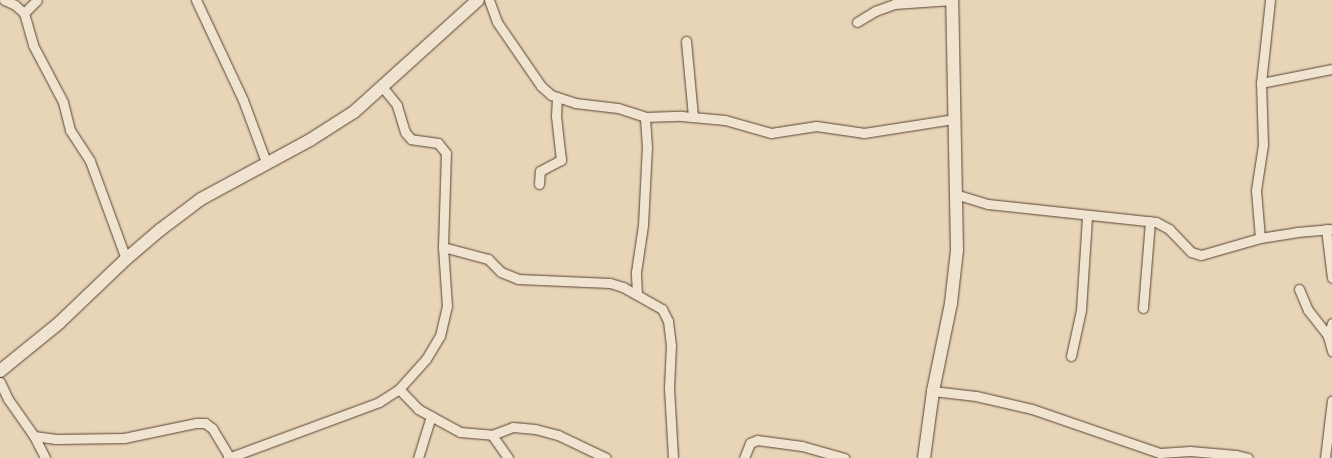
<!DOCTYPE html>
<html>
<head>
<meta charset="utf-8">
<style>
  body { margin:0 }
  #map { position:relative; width:1332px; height:458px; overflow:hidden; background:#e8d5b8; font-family:"Old Standard TT",serif }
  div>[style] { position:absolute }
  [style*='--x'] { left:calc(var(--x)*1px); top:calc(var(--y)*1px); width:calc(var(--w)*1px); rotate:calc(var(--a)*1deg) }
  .roads { filter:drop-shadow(0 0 1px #594231) drop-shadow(0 0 1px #594231) }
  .street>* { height:9px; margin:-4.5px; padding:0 4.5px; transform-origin:4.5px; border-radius:4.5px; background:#f0e4d1 }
  .secondary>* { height:12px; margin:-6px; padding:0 6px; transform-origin:6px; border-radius:6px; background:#f0e4d1 }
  span { translate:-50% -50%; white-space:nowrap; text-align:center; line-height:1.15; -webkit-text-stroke:4px #f0e4d1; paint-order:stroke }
</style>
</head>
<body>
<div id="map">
  <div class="roads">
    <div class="street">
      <div style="--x:4;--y:0;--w:12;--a:24"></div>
      <div style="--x:15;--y:5;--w:12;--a:42"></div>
      <div style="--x:24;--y:13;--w:33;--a:74"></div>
      <div style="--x:33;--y:45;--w:64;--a:62.2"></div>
      <div style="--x:63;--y:102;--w:29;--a:76"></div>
      <div style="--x:70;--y:130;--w:37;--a:57"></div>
      <div style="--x:90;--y:161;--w:104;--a:69.8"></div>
      <div style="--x:196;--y:0;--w:110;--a:64.8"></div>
      <div style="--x:243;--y:100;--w:66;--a:69.6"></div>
      <div style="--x:489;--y:0;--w:23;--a:70"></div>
      <div style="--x:497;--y:22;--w:78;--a:55.5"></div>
      <div style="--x:541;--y:86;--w:13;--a:42"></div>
      <div style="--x:551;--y:95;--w:25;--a:18"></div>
      <div style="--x:575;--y:103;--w:43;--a:6.6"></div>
      <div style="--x:618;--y:108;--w:28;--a:18"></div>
      <div style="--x:645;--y:117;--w:36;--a:-2"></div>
      <div style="--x:681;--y:116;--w:44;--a:5.2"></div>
      <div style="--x:725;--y:120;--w:48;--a:15.8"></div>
      <div style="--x:771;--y:133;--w:46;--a:-8.8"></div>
      <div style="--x:816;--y:126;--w:49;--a:8.3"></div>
      <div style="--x:864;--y:133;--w:90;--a:-8.9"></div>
      <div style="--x:24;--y:13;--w:18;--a:-45"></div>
      <div style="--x:857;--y:22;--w:21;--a:-31"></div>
      <div style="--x:875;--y:11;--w:20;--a:-20"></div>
      <div style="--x:894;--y:4;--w:58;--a:-3.9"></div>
      <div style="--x:686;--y:41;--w:76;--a:84.7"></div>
      <div style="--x:1261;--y:83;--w:72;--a:-11.2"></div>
      <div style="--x:539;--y:184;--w:13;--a:-86"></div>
      <div style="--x:540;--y:171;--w:24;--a:-28"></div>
      <div style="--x:561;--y:160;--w:44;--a:-96.5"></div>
      <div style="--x:556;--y:116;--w:19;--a:-87"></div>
      <div style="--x:955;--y:194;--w:34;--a:17"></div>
      <div style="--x:988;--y:204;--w:169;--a:6.1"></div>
      <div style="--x:1156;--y:222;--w:15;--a:28"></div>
      <div style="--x:1169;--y:229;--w:32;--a:46"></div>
      <div style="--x:1191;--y:252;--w:10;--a:17"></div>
      <div style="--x:1201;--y:255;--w:61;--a:-16.1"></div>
      <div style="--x:1260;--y:238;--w:37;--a:-9"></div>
      <div style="--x:1297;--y:232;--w:35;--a:-5"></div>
      <div style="--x:1326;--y:229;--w:49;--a:83"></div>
      <div style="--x:1260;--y:238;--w:48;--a:-94.8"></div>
      <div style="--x:1256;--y:190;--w:46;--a:-81.2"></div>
      <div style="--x:1263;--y:145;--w:62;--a:-91.8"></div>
      <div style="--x:1261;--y:83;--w:83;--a:-83.8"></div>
      <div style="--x:443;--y:247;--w:47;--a:14.9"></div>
      <div style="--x:488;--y:259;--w:18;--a:45"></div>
      <div style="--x:501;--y:272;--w:18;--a:22"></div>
      <div style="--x:518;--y:279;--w:92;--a:2.5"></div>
      <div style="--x:610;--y:283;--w:14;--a:17"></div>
      <div style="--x:623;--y:287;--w:45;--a:29.4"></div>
      <div style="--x:662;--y:309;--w:13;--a:63"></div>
      <div style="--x:668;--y:321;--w:24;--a:83"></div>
      <div style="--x:671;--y:345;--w:43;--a:92.7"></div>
      <div style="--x:669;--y:388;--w:70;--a:86.7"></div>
      <div style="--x:1299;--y:289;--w:23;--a:67"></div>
      <div style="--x:1308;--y:310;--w:33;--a:52"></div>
      <div style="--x:637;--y:294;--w:22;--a:-93"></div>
      <div style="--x:636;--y:272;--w:48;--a:-81.5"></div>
      <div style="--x:643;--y:225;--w:78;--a:-87.1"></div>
      <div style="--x:647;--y:147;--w:30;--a:-94"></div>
      <div style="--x:1143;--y:308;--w:87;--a:-85.4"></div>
      <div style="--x:1332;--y:323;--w:14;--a:107"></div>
      <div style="--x:1328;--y:336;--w:16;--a:75"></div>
      <div style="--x:1071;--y:356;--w:47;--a:-77.7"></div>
      <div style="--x:1081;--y:310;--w:94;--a:-86.3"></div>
      <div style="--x:0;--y:382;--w:19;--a:65"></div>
      <div style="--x:8;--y:399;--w:45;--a:54.9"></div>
      <div style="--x:34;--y:436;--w:25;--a:63"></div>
      <div style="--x:399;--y:389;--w:28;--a:46"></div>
      <div style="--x:418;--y:409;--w:48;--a:28.7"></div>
      <div style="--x:460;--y:432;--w:32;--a:5"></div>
      <div style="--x:492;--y:435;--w:22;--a:-21"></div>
      <div style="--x:513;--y:427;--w:22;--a:5"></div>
      <div style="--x:535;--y:429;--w:24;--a:15"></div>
      <div style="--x:558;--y:435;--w:53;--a:25.6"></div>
      <div style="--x:933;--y:391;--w:43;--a:6.6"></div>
      <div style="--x:976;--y:396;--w:57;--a:13.1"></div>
      <div style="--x:1032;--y:409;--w:135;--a:19"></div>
      <div style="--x:1160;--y:453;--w:30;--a:-4"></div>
      <div style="--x:1190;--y:451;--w:46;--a:5"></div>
      <div style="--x:1236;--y:455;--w:12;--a:14"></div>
      <div style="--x:492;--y:435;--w:28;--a:55"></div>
      <div style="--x:34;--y:436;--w:22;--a:8"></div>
      <div style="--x:56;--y:439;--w:68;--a:-0.8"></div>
      <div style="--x:124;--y:438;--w:74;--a:-11.8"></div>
      <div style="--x:196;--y:423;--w:9;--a:0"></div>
      <div style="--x:205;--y:423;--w:9;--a:36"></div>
      <div style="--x:212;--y:428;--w:35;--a:59"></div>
      <div style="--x:228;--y:458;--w:161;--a:-20.3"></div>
      <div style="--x:379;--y:402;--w:24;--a:-33"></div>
      <div style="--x:399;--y:389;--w:40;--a:-48"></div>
      <div style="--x:426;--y:359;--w:27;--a:-59"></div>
      <div style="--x:440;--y:336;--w:31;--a:-77"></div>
      <div style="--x:447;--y:306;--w:59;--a:-93.9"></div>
      <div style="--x:443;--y:247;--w:94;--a:-88.2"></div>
      <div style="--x:446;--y:153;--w:13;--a:-129"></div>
      <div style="--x:438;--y:143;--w:27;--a:-172"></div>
      <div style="--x:411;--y:139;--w:9;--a:-131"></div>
      <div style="--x:405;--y:132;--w:28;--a:-107"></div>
      <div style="--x:397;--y:105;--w:22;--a:-129"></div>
      <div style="--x:418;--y:458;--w:44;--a:-72.8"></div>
      <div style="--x:744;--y:458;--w:16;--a:-68"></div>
      <div style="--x:750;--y:443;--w:8;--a:-23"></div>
      <div style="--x:757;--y:440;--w:45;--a:7.6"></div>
      <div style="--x:802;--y:446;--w:44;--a:15.9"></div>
      <div style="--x:1325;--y:458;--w:58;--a:-83.1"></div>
    </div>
    <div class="secondary">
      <div style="--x:0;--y:371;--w:76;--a:-39.1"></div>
      <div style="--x:59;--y:323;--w:93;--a:-43.7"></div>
      <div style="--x:126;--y:259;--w:45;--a:-40.5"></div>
      <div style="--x:160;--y:230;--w:51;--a:-37.1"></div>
      <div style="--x:201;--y:199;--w:124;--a:-28.4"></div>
      <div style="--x:310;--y:140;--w:52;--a:-32.5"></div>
      <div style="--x:354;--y:112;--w:167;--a:-42.1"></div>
      <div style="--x:924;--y:458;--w:68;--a:-82.3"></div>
      <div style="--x:933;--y:391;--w:90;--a:-78.4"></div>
      <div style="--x:951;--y:303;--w:53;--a:-83.5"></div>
      <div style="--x:957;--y:250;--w:250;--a:-91.1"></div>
    </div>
  </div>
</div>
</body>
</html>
